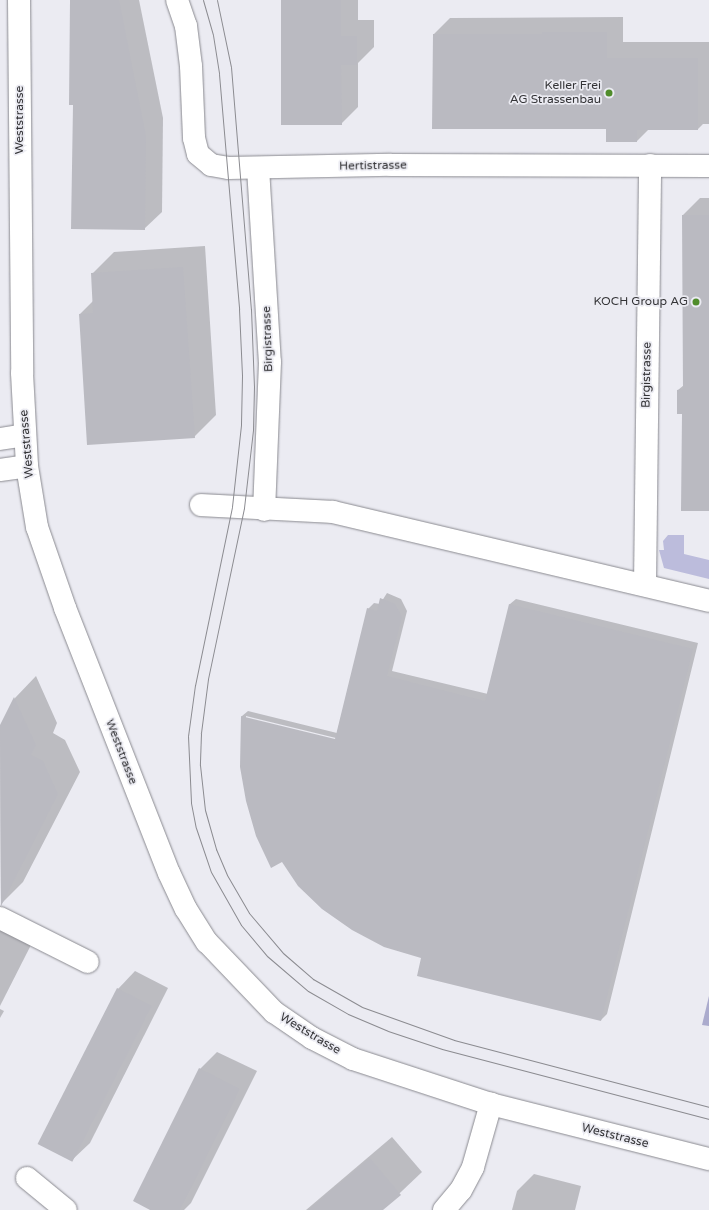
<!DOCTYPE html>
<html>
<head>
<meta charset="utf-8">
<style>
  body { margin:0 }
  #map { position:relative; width:709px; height:1210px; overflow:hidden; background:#ebebf2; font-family:"Varela Round",sans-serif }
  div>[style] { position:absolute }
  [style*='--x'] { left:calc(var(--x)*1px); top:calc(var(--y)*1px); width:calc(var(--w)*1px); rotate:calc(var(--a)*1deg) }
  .green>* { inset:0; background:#bcbcdc }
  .forest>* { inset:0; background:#ababcd }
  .shadow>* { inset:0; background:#0003 }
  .building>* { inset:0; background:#babac1; transform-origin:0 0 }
  .roads { filter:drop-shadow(0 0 1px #8a8a90) drop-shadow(0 0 1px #8a8a90) }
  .street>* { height:22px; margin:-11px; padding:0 11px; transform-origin:11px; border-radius:11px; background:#fff }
  .secondary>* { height:22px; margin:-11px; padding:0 11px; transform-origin:11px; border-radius:11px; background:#fff }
  .tram>* { height:1px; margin:-0.5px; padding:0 0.5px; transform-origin:0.5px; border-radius:0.5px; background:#8b8b90 }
  .dots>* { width:11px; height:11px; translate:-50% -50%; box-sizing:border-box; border:2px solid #ebebf2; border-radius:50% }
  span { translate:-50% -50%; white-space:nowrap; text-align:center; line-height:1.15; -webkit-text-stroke:3.5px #ebebf2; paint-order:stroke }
  .poi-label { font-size:12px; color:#343437 }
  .right { translate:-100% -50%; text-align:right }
  .street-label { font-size:12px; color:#343437 }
</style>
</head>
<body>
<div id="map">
  <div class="green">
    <div style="clip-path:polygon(668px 535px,684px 535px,684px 554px,709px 560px,709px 579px,664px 568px,659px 550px,664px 550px,663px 541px)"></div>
  </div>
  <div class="forest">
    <div style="clip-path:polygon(709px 996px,709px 1026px,702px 1025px)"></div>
  </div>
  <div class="shadow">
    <div style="clip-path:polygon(71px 0,139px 0,163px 118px,162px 212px,144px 229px,74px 104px)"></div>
    <div style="clip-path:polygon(282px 0,358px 0,358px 20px,374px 20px,374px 47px,358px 63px,358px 107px,341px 124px)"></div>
    <div style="clip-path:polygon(623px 17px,623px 42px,709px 42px,709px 124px,703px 124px,698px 129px,649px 129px,637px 141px,607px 128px,434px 34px,450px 18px)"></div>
    <div style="clip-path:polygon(700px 198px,709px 198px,709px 510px,678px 390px,684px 385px,683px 215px)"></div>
    <div style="clip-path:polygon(205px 246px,216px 415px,194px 437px,80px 314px,94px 300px,92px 274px,114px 252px)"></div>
    <div style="clip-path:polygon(evenodd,387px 593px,401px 599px,407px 611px,392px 671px,488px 694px,510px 604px,516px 599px,698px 643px,607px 1014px,601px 1020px,423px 957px,241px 767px,242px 716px,248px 711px,337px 733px,368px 609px,374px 603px,380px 604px,387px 593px,246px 716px,340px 739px,340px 741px,246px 718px,246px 716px)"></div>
    <div style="clip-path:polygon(36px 676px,57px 723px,53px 733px,65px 740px,80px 772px,23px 882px,1px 904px,0 727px,15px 698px)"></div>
    <div style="clip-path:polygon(0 925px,33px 941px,0 1006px)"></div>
    <div style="clip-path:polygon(135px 971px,168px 988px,90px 1143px,72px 1160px,118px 989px)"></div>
    <div style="clip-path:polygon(0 1009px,4px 1011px,0 1018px)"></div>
    <div style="clip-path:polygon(217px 1052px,257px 1071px,191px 1203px,184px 1210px,152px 1210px,200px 1069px)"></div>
    <div style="clip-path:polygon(392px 1137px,422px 1172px,382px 1210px,306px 1210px)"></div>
    <div style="clip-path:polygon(534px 1174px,581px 1186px,575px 1210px,512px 1210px,517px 1191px)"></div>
  </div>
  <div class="building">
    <div style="clip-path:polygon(70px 0,119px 0,146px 136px,145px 230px,71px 229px,73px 105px,69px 105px)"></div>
    <div style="clip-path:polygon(281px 0,341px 0,341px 36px,357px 36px,357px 65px,341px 65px,342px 125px,281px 125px)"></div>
    <div style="clip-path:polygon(542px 32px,607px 32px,607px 58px,698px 58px,698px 130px,637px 130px,637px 142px,606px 142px,606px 129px,432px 129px,433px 34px,542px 34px)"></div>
    <div style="clip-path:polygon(682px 215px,709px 215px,709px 511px,681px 511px,682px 414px,677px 414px,677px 390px,683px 389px)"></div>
    <div style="clip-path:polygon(183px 267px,195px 438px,87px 445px,79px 314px,93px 313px,91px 273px)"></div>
    <div style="clip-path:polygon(380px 598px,395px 604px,402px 617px,387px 676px,485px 701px,509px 604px,693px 649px,601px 1021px,417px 976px,421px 958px,384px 947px,352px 930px,322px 909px,298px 886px,282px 862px,271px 868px,256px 836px,246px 801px,240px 767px,241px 716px,335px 739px,367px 608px,377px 611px)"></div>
    <div style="clip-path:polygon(14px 697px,36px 745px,31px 755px,43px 761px,58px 794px,1px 906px,0 725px)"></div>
    <div style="left:117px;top:988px;width:39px;height:175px;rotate:27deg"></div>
    <div style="clip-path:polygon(199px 1068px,240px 1089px,180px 1210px,150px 1210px,133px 1201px)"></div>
    <div style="clip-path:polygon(370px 1158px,401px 1195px,383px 1210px,308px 1210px)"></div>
  </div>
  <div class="roads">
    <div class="street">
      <div style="--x:177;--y:0;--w:28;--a:71"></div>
      <div style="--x:186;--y:26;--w:40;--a:82.9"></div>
      <div style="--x:191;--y:66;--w:72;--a:87.6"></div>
      <div style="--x:194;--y:138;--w:16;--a:76"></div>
      <div style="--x:198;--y:154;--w:17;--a:40"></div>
      <div style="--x:211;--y:165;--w:17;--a:10"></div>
      <div style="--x:228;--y:168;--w:163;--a:-1.1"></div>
      <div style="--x:391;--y:165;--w:318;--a:0.2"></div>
      <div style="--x:258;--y:168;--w:194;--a:86.5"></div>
      <div style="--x:270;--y:362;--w:148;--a:92.3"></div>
      <div style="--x:201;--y:505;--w:132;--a:3"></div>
      <div style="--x:333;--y:512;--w:386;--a:13.3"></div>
      <div style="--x:645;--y:585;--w:420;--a:-89.3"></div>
      <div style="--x:0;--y:918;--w:98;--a:26.6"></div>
      <div style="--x:27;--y:1178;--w:50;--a:39.4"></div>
      <div style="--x:444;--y:1210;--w:26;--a:-50"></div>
      <div style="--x:461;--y:1190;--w:26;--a:-62"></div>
      <div style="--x:473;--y:1167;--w:66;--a:-74.1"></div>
    </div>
    <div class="secondary">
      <div style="--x:19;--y:0;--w:373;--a:89.5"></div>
      <div style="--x:22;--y:373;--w:93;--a:86.9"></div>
      <div style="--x:27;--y:466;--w:62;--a:80.7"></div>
      <div style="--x:37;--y:527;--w:86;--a:70.9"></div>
      <div style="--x:65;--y:608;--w:285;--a:68.6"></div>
      <div style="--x:169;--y:873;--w:40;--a:65"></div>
      <div style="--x:186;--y:909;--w:39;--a:58"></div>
      <div style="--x:207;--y:942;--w:97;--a:46.3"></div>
      <div style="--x:274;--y:1012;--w:46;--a:34.4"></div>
      <div style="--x:312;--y:1038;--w:46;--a:27.1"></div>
      <div style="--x:353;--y:1059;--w:145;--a:18.1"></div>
      <div style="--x:491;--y:1104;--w:225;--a:14.2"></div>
      <div style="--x:0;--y:439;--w:25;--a:-9"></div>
      <div style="--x:0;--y:470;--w:27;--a:-8"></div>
    </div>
  </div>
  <div class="tram">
    <div style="--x:203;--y:0;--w:36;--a:74"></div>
    <div style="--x:213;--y:35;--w:39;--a:81"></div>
    <div style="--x:219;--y:74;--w:236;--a:85.1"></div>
    <div style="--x:239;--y:309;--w:67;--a:87.4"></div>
    <div style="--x:242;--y:376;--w:49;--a:91.2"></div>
    <div style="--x:241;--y:425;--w:82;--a:96.3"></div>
    <div style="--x:232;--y:507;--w:182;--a:101.7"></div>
    <div style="--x:195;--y:685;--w:51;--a:97.8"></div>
    <div style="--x:188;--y:736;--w:67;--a:87.4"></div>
    <div style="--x:191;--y:803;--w:25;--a:79"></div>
    <div style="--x:196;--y:828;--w:46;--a:71.2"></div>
    <div style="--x:211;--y:872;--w:61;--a:60.5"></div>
    <div style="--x:241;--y:925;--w:40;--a:50"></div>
    <div style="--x:267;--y:956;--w:54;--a:40.5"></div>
    <div style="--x:308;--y:991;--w:46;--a:29.9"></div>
    <div style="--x:348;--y:1014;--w:43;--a:23"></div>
    <div style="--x:388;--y:1031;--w:57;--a:18.4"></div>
    <div style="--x:442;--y:1049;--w:276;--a:14.7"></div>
    <div style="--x:217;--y:0;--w:68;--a:78.2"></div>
    <div style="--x:231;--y:67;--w:243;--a:85.3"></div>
    <div style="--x:251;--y:309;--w:77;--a:87.8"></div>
    <div style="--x:254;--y:386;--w:44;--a:91.3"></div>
    <div style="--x:253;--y:430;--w:79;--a:96.6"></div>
    <div style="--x:244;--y:508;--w:175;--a:101.9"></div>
    <div style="--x:208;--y:679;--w:54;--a:97.4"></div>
    <div style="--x:201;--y:733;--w:32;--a:92"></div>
    <div style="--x:200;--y:765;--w:45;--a:83.7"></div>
    <div style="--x:205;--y:810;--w:41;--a:74.2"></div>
    <div style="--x:216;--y:849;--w:28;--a:67"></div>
    <div style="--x:227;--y:875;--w:44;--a:59.9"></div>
    <div style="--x:249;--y:913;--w:52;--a:49.6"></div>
    <div style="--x:283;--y:953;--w:40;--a:41"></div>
    <div style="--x:313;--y:979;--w:56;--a:29.7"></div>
    <div style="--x:362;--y:1007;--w:98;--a:19.7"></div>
    <div style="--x:454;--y:1040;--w:264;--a:14.7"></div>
  </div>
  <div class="dots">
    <div style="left:609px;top:93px;background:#508c2b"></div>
    <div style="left:696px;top:302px;background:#508c2b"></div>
  </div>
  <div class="poi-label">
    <span class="right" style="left:601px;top:93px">Keller Frei<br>AG Strassenbau</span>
    <span class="right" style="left:688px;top:302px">KOCH Group AG</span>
  </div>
  <div class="street-label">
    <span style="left:20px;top:120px;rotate:-90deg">Weststrasse</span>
    <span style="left:373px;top:166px;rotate:-1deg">Hertistrasse</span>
    <span style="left:268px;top:339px;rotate:-92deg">Birgistrasse</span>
    <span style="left:647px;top:375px;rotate:-89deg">Birgistrasse</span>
    <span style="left:27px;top:444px;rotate:-95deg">Weststrasse</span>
    <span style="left:121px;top:752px;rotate:69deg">Weststrasse</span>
    <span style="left:310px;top:1034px;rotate:31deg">Weststrasse</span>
    <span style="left:615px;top:1136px;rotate:14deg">Weststrasse</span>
  </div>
</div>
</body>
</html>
